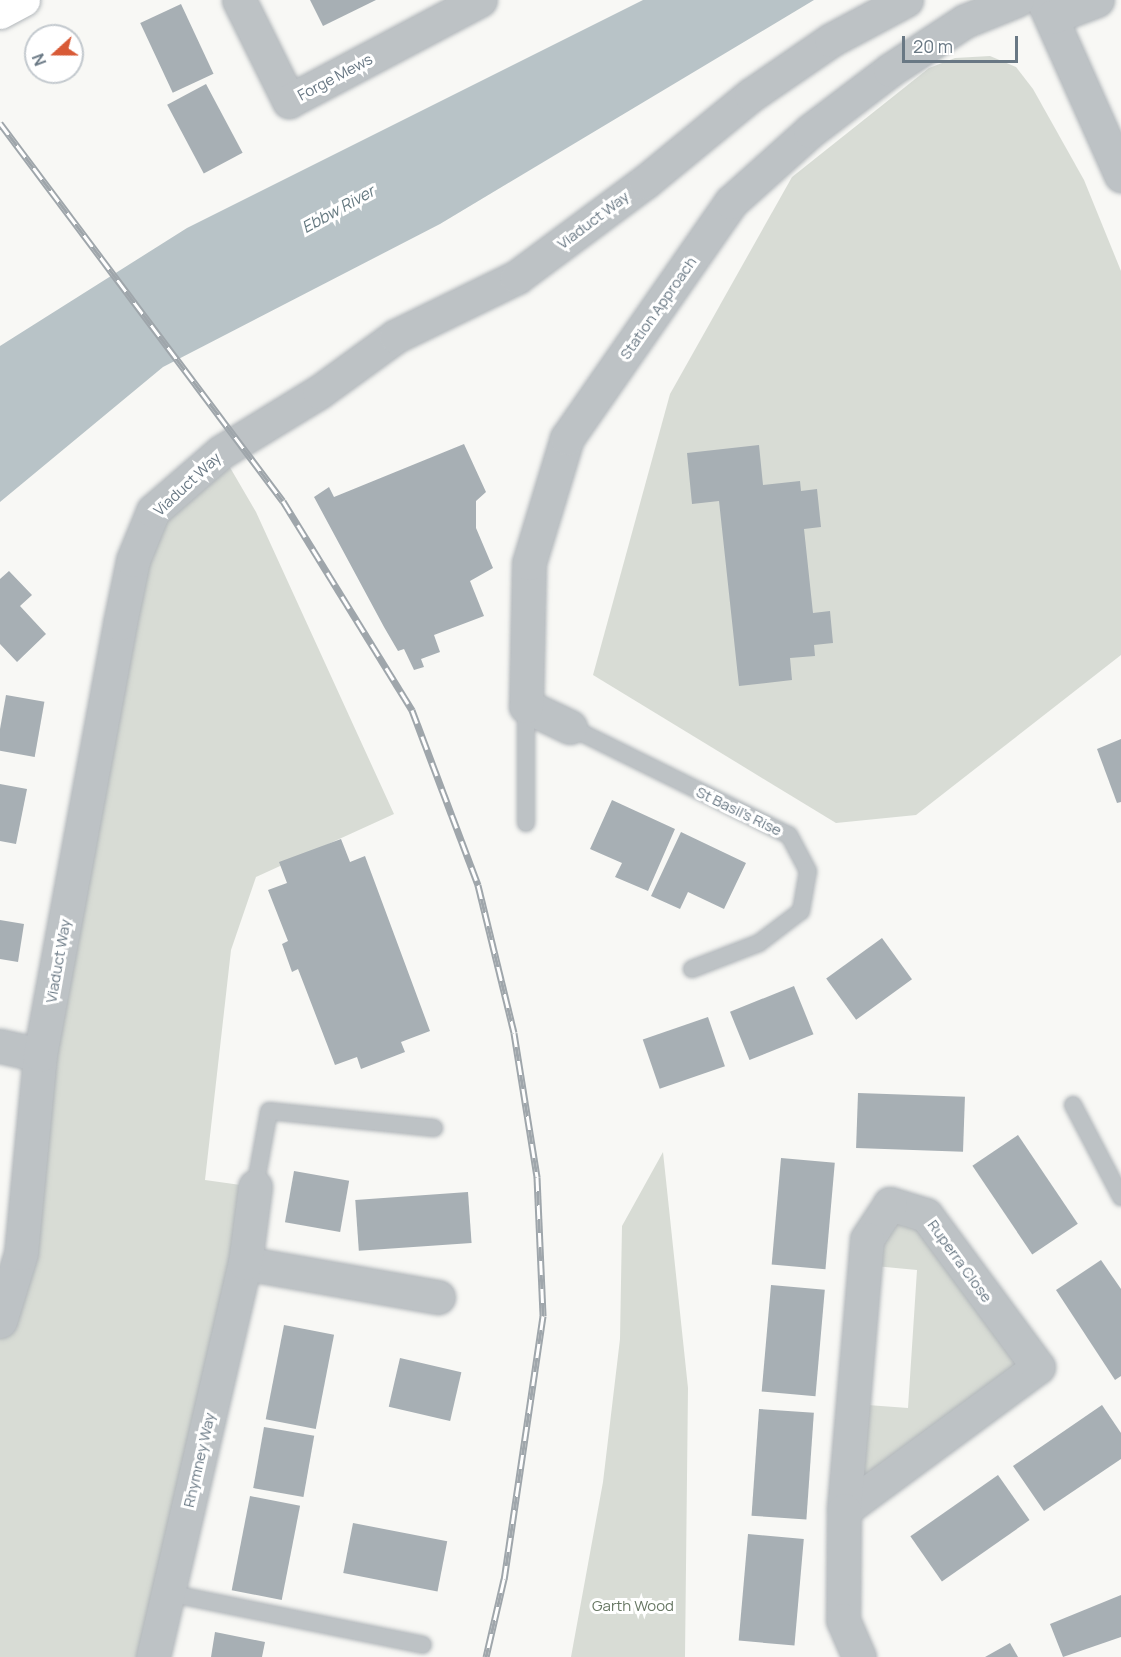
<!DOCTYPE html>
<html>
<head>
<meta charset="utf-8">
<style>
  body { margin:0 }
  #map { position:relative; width:1121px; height:1657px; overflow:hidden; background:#f8f8f5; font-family:Manrope,sans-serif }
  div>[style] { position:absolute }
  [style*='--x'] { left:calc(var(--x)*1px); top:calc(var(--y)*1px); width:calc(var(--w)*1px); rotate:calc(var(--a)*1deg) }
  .green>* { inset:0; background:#d8dcd5 }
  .water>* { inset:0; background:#b8c3c7 }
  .building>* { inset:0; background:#a7afb4; transform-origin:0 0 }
  .roads { filter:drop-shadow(0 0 2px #b1b6ba) drop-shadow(0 0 2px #b1b6ba) }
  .service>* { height:16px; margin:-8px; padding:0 8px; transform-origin:8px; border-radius:8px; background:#bdc2c5 }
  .minor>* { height:33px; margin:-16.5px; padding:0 16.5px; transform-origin:16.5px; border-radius:16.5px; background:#bdc2c5 }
  .primary>* { height:33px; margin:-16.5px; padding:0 16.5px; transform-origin:16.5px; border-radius:16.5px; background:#fff }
  .rail>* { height:7px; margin-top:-3.5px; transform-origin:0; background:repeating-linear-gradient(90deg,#fff 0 14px,#9fa6ab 0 28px); box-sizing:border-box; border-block:2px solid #9fa6ab }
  span { translate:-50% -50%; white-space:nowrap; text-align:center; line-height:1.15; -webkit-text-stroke:6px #fff; paint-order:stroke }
  .street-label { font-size:15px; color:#697884 }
  .park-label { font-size:15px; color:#677763 }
  .water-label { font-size:16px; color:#657980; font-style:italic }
  .north { position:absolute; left:24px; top:24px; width:60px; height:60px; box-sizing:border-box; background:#fff; border:2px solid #c3c9ce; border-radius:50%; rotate:249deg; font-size:16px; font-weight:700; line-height:24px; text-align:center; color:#697884 }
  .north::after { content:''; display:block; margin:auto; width:21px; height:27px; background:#d85a36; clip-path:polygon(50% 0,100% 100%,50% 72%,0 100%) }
  .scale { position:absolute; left:902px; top:36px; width:116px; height:27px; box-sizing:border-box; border:3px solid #697884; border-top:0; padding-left:8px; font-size:18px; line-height:21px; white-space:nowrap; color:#697884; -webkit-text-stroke:4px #fff; paint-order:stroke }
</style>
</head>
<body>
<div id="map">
  <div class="green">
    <div style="clip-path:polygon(990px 56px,1016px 67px,1033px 89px,1084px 180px,1121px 271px,1121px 655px,916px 815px,836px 823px,593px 675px,670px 394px,792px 177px,929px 68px,955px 58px)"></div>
    <div style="clip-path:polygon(221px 452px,256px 512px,394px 814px,256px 877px,231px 950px,205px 1180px,255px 1187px,153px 1657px,0 1657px,0 1321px,133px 560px)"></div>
    <div style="clip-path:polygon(663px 1152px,688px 1388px,685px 1657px,571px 1657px,603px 1482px,620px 1339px,622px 1226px)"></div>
    <div style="clip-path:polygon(890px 1204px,926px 1215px,1038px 1367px,844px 1510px,854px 1404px,908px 1408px,917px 1270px,864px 1265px)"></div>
  </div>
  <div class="water">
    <div style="clip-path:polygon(643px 0,814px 0,440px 224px,163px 367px,0 502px,0 346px,187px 228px)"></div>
  </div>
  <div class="building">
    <div style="clip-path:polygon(310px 0,376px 0,323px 26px)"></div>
    <div style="left:181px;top:4px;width:77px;height:45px;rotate:65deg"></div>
    <div style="left:206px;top:84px;width:78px;height:44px;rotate:62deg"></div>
    <div style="clip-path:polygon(464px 444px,486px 492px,476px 501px,476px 528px,493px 568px,470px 581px,484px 616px,434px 635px,440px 652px,421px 659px,424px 667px,414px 670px,404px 649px,398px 651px,384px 627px,314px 497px,329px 487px,334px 497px)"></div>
    <div style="clip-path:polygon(759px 445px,763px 485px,800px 481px,801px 491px,817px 489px,821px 527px,804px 529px,813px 613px,830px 611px,833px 643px,814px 645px,815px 656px,790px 658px,792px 680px,739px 686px,719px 501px,692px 504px,687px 453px)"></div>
    <div style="clip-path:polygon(9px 571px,32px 595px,20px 606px,46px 634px,17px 662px,0 644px,0 579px)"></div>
    <div style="left:6px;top:695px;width:39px;height:56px;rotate:10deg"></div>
    <div style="clip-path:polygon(1121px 739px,1121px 802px,1117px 803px,1097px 749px)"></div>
    <div style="clip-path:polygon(0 784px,27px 789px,16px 844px,0 841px)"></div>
    <div style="clip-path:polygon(612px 800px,675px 829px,648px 891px,615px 877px,622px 863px,590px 849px)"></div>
    <div style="clip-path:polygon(681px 832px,746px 863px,724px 909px,688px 892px,680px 909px,651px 896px)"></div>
    <div style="clip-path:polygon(341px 839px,350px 862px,365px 856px,430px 1031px,401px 1042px,405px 1052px,361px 1069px,357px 1057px,335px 1065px,298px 969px,292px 972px,282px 944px,288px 941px,268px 890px,287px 883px,279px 862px)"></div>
    <div style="clip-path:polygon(0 920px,24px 924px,18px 962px,0 959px)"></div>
    <div style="left:882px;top:938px;width:51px;height:69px;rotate:54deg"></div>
    <div style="left:794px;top:986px;width:52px;height:69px;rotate:68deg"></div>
    <div style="left:708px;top:1017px;width:52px;height:69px;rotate:71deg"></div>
    <div style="left:858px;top:1093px;width:107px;height:55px;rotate:2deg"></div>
    <div style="left:1018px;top:1135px;width:107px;height:55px;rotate:56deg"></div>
    <div style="left:781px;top:1158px;width:54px;height:107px;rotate:5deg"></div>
    <div style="left:294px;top:1171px;width:56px;height:52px;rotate:10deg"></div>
    <div style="left:468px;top:1192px;width:51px;height:113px;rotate:86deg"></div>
    <div style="clip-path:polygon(1101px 1260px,1121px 1289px,1121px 1376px,1115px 1380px,1056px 1290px)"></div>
    <div style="left:771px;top:1285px;width:54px;height:107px;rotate:5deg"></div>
    <div style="left:284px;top:1325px;width:51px;height:96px;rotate:11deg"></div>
    <div style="left:400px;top:1358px;width:63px;height:50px;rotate:13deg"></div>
    <div style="clip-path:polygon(1102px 1405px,1121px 1433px,1121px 1459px,1044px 1511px,1013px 1466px)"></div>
    <div style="left:759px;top:1409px;width:55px;height:107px;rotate:4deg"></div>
    <div style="left:264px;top:1427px;width:51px;height:62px;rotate:10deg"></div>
    <div style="left:998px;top:1475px;width:55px;height:107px;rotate:55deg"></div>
    <div style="left:250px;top:1496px;width:51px;height:96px;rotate:11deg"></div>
    <div style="left:353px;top:1523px;width:96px;height:51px;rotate:11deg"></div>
    <div style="left:748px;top:1534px;width:56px;height:107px;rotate:5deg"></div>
    <div style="clip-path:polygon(1121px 1595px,1121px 1637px,1063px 1657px,1050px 1624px)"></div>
    <div style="clip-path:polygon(215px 1632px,265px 1642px,262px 1657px,211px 1657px)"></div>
    <div style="clip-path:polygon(1010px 1643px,1018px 1657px,985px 1657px)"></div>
  </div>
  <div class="roads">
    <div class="service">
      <div style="--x:570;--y:727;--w:244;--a:26.3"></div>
      <div style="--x:789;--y:835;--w:41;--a:62.2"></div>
      <div style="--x:808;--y:871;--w:41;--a:99.9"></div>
      <div style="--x:801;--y:911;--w:53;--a:142.7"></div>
      <div style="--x:759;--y:943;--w:72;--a:158.8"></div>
      <div style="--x:526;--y:823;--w:117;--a:-90"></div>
      <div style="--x:1073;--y:1105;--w:104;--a:62.4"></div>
      <div style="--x:255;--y:1187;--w:77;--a:-79.6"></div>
      <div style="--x:269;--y:1111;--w:166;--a:5.9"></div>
      <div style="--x:168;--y:1593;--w:260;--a:11.5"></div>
    </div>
    <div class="minor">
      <div style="--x:239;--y:0;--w:113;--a:63.7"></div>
      <div style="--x:289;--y:101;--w:216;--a:-27.9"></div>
      <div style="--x:1043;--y:0;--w:192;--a:66"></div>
      <div style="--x:1052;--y:17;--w:48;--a:-20.7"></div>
      <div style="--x:570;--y:727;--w:49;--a:-154.5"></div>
      <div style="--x:526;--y:706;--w:143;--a:-88.8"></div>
      <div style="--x:529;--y:563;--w:131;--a:-73.1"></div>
      <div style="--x:567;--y:438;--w:287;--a:-55.2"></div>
      <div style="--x:731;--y:202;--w:106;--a:-41.9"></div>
      <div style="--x:810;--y:131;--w:101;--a:-37.3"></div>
      <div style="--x:890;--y:70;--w:90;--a:-33.2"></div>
      <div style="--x:965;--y:21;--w:56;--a:-22"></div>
      <div style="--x:0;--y:1046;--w:41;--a:12.7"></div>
      <div style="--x:245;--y:1263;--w:196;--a:10"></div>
      <div style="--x:0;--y:1321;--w:71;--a:-72.8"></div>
      <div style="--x:21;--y:1253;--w:199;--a:-84.5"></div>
      <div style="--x:40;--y:1055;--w:439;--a:-79.5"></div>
      <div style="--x:120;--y:623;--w:64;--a:-78.3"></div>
      <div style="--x:133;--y:560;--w:53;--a:-67.8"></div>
      <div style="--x:153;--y:511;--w:90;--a:-40.9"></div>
      <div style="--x:221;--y:452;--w:115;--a:-31.5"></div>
      <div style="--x:319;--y:392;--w:95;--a:-36"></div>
      <div style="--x:396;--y:336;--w:135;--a:-26"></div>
      <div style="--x:517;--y:277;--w:159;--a:-36.6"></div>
      <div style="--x:645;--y:182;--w:137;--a:-39.4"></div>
      <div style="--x:751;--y:95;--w:97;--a:-34.5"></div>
      <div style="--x:831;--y:40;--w:85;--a:-28.1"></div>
      <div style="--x:844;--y:1510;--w:241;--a:-36.4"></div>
      <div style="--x:1038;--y:1367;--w:189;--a:-126.4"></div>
      <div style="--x:926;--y:1215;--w:38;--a:-163"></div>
      <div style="--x:890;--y:1204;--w:42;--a:123.3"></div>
      <div style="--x:867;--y:1239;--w:272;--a:94.9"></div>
      <div style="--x:844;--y:1510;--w:110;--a:90.5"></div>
      <div style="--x:843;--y:1620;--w:40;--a:66.6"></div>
      <div style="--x:153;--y:1657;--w:405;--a:-76.9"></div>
      <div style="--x:245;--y:1263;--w:77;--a:-82.5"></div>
    </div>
    <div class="primary">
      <div style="--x:0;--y:12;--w:26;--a:-28"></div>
    </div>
  </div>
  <div class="rail">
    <div style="--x:0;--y:123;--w:472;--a:53.2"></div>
    <div style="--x:283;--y:501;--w:246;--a:58.3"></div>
    <div style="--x:412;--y:710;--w:187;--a:69.3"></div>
    <div style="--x:478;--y:885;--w:152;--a:76.3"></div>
    <div style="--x:514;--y:1033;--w:146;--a:80.9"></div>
    <div style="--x:537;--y:1177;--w:139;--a:87.5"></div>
    <div style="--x:543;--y:1316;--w:266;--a:98.4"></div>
    <div style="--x:504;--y:1579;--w:80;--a:103"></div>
  </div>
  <div class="street-label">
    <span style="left:335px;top:77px;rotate:-28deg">Forge Mews</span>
    <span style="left:593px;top:220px;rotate:-37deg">Viaduct Way</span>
    <span style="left:658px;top:308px;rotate:-55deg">Station Approach</span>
    <span style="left:187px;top:484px;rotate:-43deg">Viaduct Way</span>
    <span style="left:739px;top:811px;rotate:26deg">St Basil's Rise</span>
    <span style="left:58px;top:961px;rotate:-80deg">Viaduct Way</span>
    <span style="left:960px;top:1261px;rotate:54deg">Ruperra Close</span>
    <span style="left:199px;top:1460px;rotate:-77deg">Rhymney Way</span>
  </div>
  <div class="park-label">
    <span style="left:633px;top:1606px">Garth Wood</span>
  </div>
  <div class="water-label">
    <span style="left:338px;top:209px;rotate:-29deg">Ebbw River</span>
  </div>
  <div class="north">N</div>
  <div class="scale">20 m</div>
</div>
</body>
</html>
